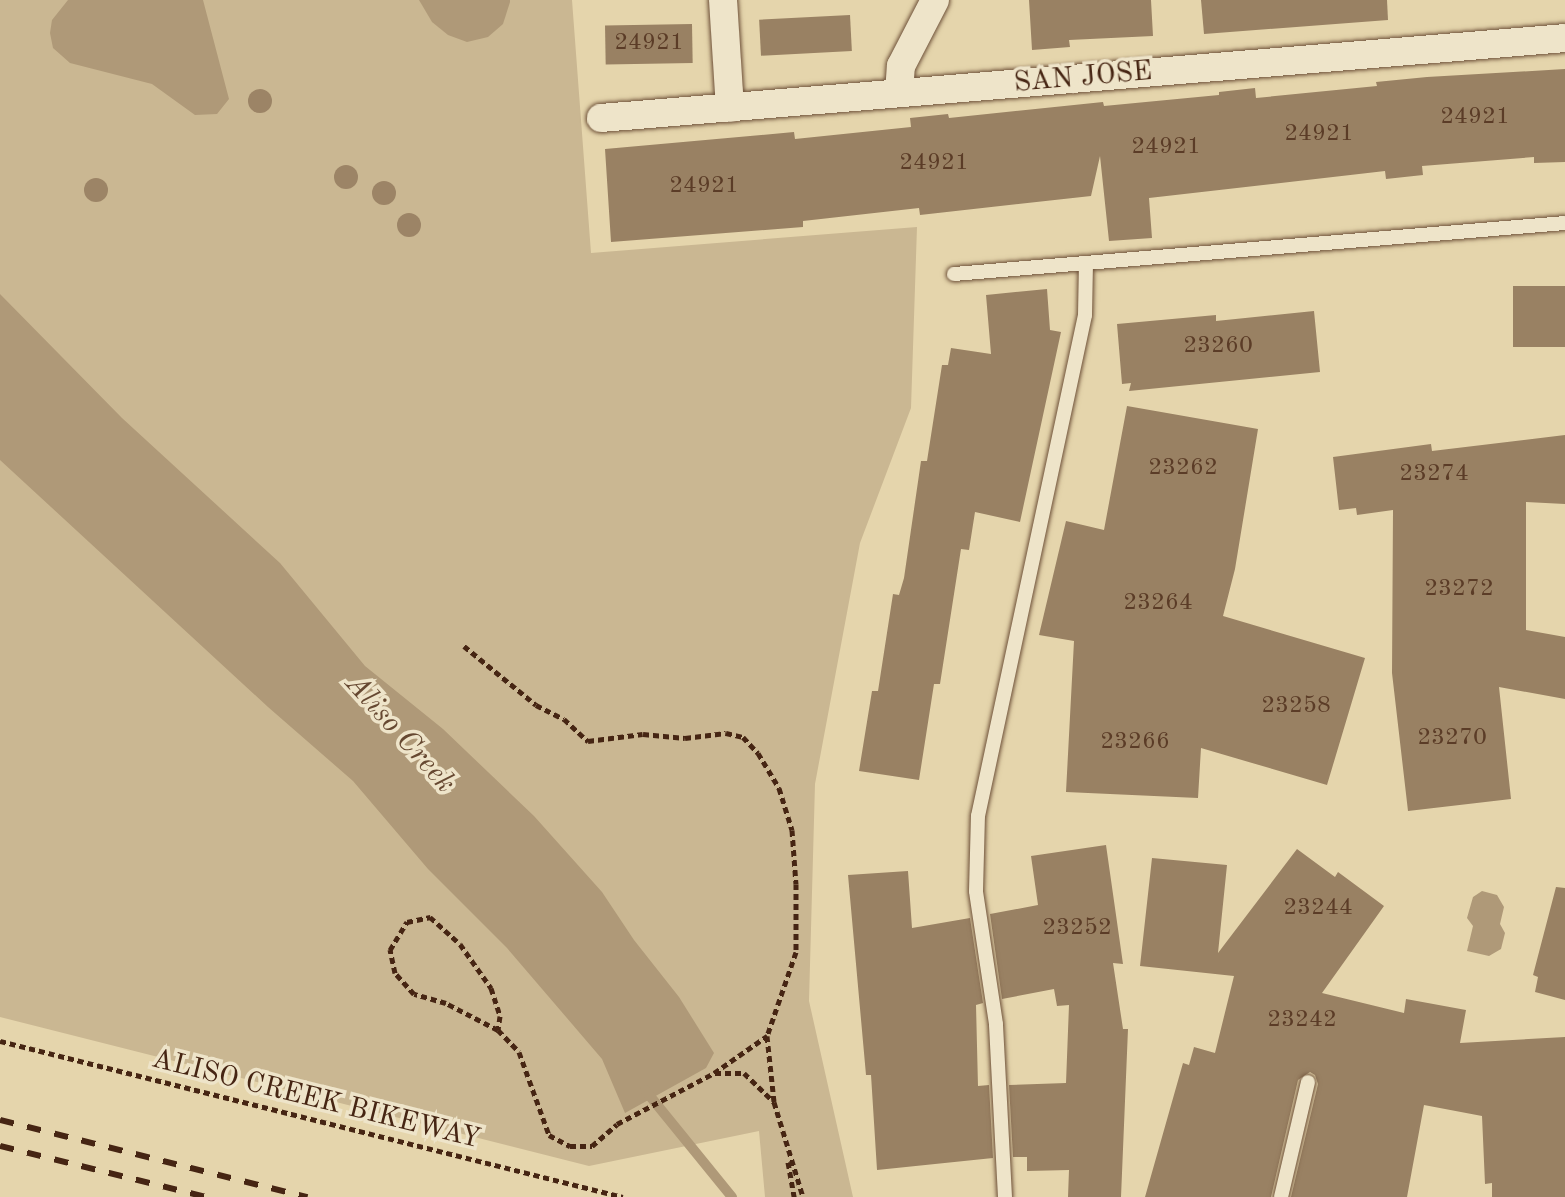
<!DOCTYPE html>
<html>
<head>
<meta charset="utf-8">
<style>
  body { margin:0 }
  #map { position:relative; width:1565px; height:1197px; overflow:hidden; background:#e5d5ac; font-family:"Old Standard TT",serif }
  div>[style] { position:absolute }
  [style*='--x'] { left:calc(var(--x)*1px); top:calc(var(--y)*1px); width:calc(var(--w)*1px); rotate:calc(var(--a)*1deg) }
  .green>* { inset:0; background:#cab792 }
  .water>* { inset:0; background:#af9978 }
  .stream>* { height:10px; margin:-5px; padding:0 5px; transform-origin:5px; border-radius:5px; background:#af9978 }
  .building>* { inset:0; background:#998163; transform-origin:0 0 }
  .path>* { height:5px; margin-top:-2.5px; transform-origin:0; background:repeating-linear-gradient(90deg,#462513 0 6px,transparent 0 10px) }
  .roads { filter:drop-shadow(0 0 2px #6e5139) drop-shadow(0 0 2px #6e5139) }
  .service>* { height:14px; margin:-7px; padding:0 7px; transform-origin:7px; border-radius:7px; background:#eee4c9 }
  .minor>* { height:28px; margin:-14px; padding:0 14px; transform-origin:14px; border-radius:14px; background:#eee4c9 }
  .rail>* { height:6px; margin-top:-3px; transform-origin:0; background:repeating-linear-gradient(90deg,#462513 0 14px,transparent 0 28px) }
  .trees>* { width:24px; height:24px; margin:-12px; border-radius:50%; background:#9c8466 }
  span { translate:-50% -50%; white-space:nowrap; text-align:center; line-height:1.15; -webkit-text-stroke:7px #eee4c9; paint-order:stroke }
  .number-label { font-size:24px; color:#5b3c27 }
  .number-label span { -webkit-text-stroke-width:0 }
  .street-label { font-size:28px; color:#462513 }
  .water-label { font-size:30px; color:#664831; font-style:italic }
</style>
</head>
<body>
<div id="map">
  <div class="green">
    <div style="clip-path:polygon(0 0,572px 0,591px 253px,917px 227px,911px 408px,860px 543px,815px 784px,809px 1001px,853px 1197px,765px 1197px,759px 1131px,589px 1166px,0 1017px)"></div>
  </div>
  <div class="water">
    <div style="clip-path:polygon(68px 0,203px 0,229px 99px,217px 114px,195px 115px,152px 84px,70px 63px,53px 48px,50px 33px,52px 20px)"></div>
    <div style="clip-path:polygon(419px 0,510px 0,510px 2px,503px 24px,488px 37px,467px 42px,448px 35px,432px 22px)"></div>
    <div style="clip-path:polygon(0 294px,122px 418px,280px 563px,365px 666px,443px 729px,534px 816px,602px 892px,634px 940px,679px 997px,714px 1053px,706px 1068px,625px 1113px,602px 1059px,507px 948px,428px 869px,353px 781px,268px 707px,0 460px)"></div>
    <div style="clip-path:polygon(1482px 891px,1497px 895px,1504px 907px,1500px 924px,1505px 933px,1501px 949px,1489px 956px,1467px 951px,1473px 926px,1467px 918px,1473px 897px)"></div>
  </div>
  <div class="stream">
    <div style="--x:645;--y:1090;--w:138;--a:50.9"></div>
  </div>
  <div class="building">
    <div style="clip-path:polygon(1029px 0,1151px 0,1153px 36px,1069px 40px,1070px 47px,1032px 50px)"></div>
    <div style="clip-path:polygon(1201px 0,1387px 0,1388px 20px,1204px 34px)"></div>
    <div style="left:850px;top:15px;width:36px;height:91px;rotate:87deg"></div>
    <div style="left:692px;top:24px;width:39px;height:87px;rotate:89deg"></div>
    <div style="clip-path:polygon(1565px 69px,1565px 162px,1534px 163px,1534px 157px,1422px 166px,1423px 175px,1386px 179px,1385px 171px,1149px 198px,1152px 238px,1109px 241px,1100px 156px,1091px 196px,920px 215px,919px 208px,803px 221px,803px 227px,611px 242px,605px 149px,794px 132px,795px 139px,911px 127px,910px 118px,948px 114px,949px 118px,1103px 102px,1104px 106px,1219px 95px,1219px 92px,1255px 88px,1256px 98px,1377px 86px,1376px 82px,1427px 77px)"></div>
    <div style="left:1565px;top:286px;width:61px;height:52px;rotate:90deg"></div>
    <div style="clip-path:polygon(1047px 289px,1050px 330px,1061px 332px,1020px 522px,975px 512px,969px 550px,961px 549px,940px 684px,934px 684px,919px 780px,859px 771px,872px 691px,878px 691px,893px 594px,899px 595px,904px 578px,921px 461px,927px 461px,942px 365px,948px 365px,951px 348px,991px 354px,986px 295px)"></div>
    <div style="clip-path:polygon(1314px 311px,1320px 372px,1129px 391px,1131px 383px,1122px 384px,1117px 324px,1216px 315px,1216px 321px)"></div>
    <div style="clip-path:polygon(1127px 406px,1258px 429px,1235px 569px,1223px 616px,1365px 658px,1327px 785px,1201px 748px,1198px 798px,1066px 792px,1074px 641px,1039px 635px,1066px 521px,1104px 530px)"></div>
    <div style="clip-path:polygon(1565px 435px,1565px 504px,1526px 502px,1526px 630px,1565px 637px,1565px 699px,1499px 687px,1511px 799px,1408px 811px,1392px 673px,1393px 510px,1357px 515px,1356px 508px,1339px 510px,1333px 457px,1431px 444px,1432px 451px)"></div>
    <div style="clip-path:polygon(1106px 845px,1123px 964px,1113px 963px,1123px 1029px,1128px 1029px,1121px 1197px,1068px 1197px,1069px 1170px,1027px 1171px,1027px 1157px,1013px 1157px,1009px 1085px,1066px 1083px,1069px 1005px,1057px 1006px,1054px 989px,1002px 999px,990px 914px,1038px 905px,1031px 856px)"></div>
    <div style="clip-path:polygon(1297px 849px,1335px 877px,1338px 872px,1384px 906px,1322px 993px,1404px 1013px,1406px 999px,1466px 1010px,1460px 1043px,1565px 1037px,1565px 1197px,1492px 1197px,1492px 1183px,1485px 1184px,1482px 1116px,1424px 1105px,1407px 1197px,1291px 1197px,1318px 1084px,1315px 1075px,1310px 1072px,1298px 1080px,1271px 1197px,1145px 1197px,1183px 1063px,1189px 1065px,1194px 1047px,1215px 1053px,1234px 976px,1140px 966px,1152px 858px,1227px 865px,1218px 953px)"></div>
    <div style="clip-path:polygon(908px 871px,912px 928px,970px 918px,983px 1003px,976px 1005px,978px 1086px,989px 1085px,993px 1158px,877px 1170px,871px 1075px,866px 1075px,848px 875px)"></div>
    <div style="clip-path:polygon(1556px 887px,1565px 888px,1565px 1000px,1535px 992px,1538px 977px,1533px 975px)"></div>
  </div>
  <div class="path">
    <div style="--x:464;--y:646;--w:93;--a:39.3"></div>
    <div style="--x:536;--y:705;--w:31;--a:27"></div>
    <div style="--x:564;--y:719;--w:33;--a:43"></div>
    <div style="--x:588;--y:741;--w:55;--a:-7.3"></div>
    <div style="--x:643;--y:734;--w:42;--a:5.4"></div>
    <div style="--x:685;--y:738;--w:41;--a:-7"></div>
    <div style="--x:726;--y:733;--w:17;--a:13"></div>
    <div style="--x:743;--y:737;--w:22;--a:47"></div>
    <div style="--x:758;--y:753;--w:41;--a:59"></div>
    <div style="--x:779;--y:788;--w:44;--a:72.8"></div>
    <div style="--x:792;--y:830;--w:54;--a:85.8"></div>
    <div style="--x:796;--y:884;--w:68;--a:90"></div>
    <div style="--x:796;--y:952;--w:89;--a:109"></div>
    <div style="--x:430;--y:917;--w:40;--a:42"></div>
    <div style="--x:460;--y:944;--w:54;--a:54.8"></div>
    <div style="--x:491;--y:988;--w:29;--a:72"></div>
    <div style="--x:500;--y:1016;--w:14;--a:98"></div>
    <div style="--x:498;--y:1030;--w:59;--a:-152.6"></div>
    <div style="--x:446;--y:1003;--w:33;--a:-164"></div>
    <div style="--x:414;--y:994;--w:28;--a:-132"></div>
    <div style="--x:395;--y:973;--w:24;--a:-102"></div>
    <div style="--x:390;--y:950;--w:33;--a:-59"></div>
    <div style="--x:407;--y:922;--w:24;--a:-12"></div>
    <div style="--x:498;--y:1030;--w:30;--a:46"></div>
    <div style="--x:519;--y:1052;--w:88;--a:70.1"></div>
    <div style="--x:549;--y:1135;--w:24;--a:28"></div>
    <div style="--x:570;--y:1146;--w:22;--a:0"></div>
    <div style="--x:592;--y:1146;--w:33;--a:-41"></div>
    <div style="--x:617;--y:1124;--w:110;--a:-27.7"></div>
    <div style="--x:714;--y:1073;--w:65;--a:-34.9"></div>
    <div style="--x:767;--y:1036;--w:66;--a:83.9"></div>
    <div style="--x:0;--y:1041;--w:642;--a:14.06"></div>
    <div style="--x:715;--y:1073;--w:29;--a:0"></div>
    <div style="--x:744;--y:1073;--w:42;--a:44"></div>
    <div style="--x:774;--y:1102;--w:99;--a:73"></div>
    <div style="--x:788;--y:1162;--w:36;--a:80"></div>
  </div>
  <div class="roads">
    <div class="service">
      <div style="--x:954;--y:274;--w:613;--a:-4.77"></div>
      <div style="--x:1005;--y:1197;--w:173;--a:-93"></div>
      <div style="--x:996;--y:1024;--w:134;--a:-98.6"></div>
      <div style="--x:976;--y:891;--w:75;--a:-88.5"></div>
      <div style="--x:978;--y:816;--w:512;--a:-77.94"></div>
      <div style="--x:1085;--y:315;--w:51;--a:-88.9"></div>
      <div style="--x:1281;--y:1197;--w:118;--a:-76.8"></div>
    </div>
    <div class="minor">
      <div style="--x:723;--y:0;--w:108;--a:86.3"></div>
      <div style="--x:899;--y:93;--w:27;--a:-86"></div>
      <div style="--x:901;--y:66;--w:74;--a:-62.7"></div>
      <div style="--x:601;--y:118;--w:967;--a:-4.74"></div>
    </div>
  </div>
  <div class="rail">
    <div style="--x:0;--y:1120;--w:317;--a:14.1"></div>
    <div style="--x:0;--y:1146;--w:212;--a:13.9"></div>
  </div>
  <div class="trees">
    <div style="left:260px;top:101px"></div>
    <div style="left:346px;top:177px"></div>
    <div style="left:96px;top:190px"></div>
    <div style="left:384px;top:193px"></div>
    <div style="left:409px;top:225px"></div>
  </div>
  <div class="number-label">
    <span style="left:649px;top:44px">24921</span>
    <span style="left:1475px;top:118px">24921</span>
    <span style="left:1319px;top:135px">24921</span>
    <span style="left:1166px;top:148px">24921</span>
    <span style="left:934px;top:164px">24921</span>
    <span style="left:704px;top:187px">24921</span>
    <span style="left:1218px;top:347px">23260</span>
    <span style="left:1183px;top:469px">23262</span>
    <span style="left:1434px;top:475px">23274</span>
    <span style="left:1459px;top:590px">23272</span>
    <span style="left:1158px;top:604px">23264</span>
    <span style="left:1296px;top:707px">23258</span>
    <span style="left:1452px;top:739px">23270</span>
    <span style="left:1135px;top:743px">23266</span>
    <span style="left:1318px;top:909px">23244</span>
    <span style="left:1077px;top:929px">23252</span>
    <span style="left:1302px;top:1021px">23242</span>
  </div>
  <div class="street-label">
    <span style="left:1083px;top:78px;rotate:-5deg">SAN JOSE</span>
    <span style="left:316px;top:1100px;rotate:14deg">ALISO CREEK BIKEWAY</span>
  </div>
  <div class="water-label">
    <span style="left:400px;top:734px;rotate:48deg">Aliso Creek</span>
  </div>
</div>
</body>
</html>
